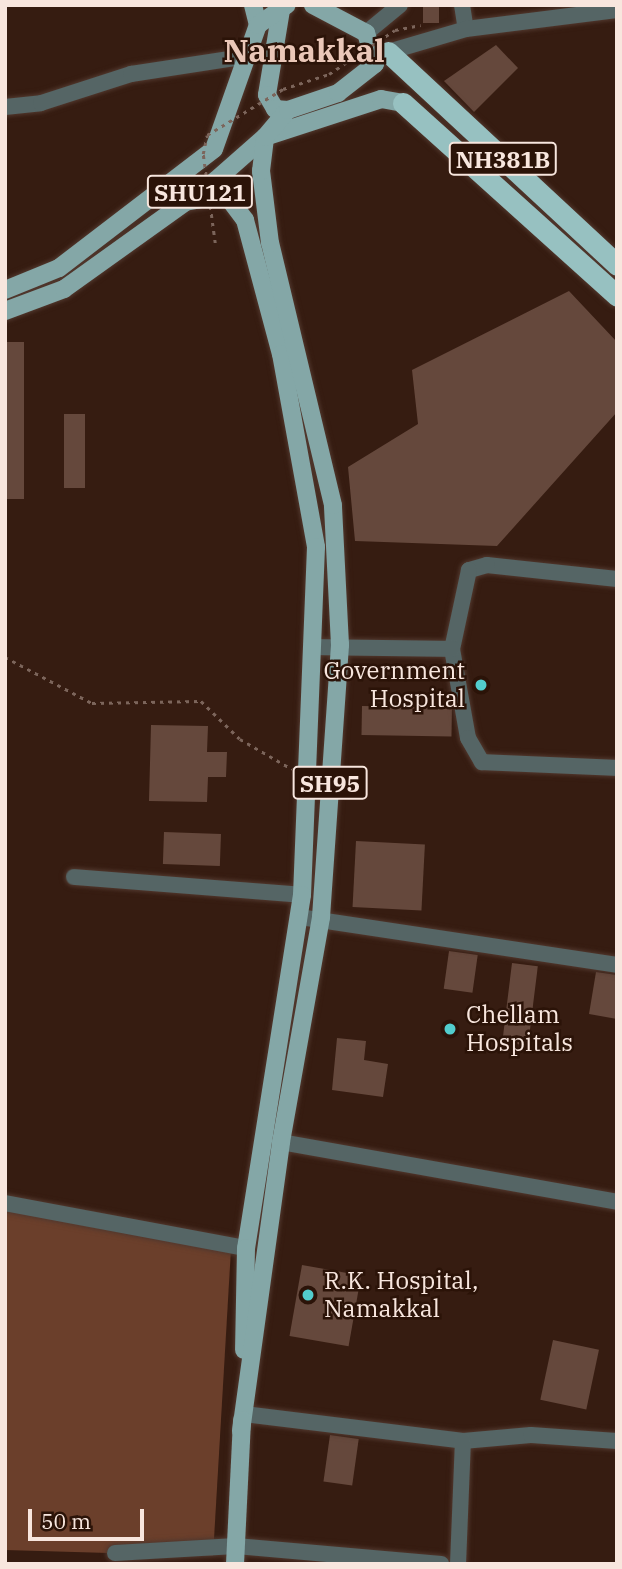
<!DOCTYPE html>
<html>
<head>
<meta charset="utf-8">
<style>
  body { margin:0 }
  #map { position:relative; width:622px; height:1569px; overflow:hidden; background:#361c11; font-family:"IBM Plex Serif",serif }
  div>[style] { position:absolute }
  [style*='--x'] { left:calc(var(--x)*1px); top:calc(var(--y)*1px); width:calc(var(--w)*1px); rotate:calc(var(--a)*1deg) }
  .green>* { inset:0; background:#6b3f2b }
  .building>* { inset:0; background:#65483c; transform-origin:0 0 }
  .path>* { height:2.5px; margin-top:-1.25px; transform-origin:0; background:repeating-linear-gradient(90deg,#7c655b 0 3.5px,transparent 0 8.5px) }
  .roads { filter:drop-shadow(0 0 2px #51382e) drop-shadow(0 0 2px #51382e) }
  .minor>* { height:16px; margin:-8px; padding:0 8px; transform-origin:8px; border-radius:8px; background:#556565 }
  .major>* { height:18px; margin:-9px; padding:0 9px; transform-origin:9px; border-radius:9px; background:#84a7a7 }
  .highway>* { height:21px; margin:-10.5px; padding:0 10.5px; transform-origin:10.5px; border-radius:10.5px; background:#97c1c1 }
  .path-bridge>* { height:2.5px; margin-top:-1.25px; transform-origin:0; background:repeating-linear-gradient(90deg,#7c655b 0 3.5px,transparent 0 8.5px) }
  .dots>* { width:19px; height:19px; translate:-50% -50%; box-sizing:border-box; border:4px solid #2b1308; border-radius:50% }
  span { translate:-50% -50%; white-space:nowrap; text-align:center; line-height:1.15; -webkit-text-stroke:5px #2b1308; paint-order:stroke }
  .shield-label span { padding:2px 5px; background:#2b1308; border:2px solid; border-radius:5px; -webkit-text-stroke-width:0 }
  .shield-label { font-size:23px; color:#f8e6de; font-weight:700 }
  .poi-label { font-size:24px; color:#f8e6de }
  .right { translate:-100% -50%; text-align:right }
  .left { translate:0 -50%; text-align:left }
  .district-label { font-size:32px; color:#eac7b8; font-weight:700 }
  .frame { position:absolute; inset:0; border:7px solid #f8e6de; pointer-events:none }
  .scale { position:absolute; left:28px; top:1509px; width:116px; height:32px; box-sizing:border-box; border:4px solid #f8e6de; border-top:0; padding-left:9px; font-size:21px; line-height:24px; white-space:nowrap; color:#f8e6de; -webkit-text-stroke:5px #2b1308; paint-order:stroke }
</style>
</head>
<body>
<div id="map">
  <div class="green">
    <div style="clip-path:polygon(5px 1210px,231px 1249px,213px 1556px,5px 1550px)"></div>
  </div>
  <div class="building">
    <div style="left:423px;top:5px;width:16px;height:18px"></div>
    <div style="clip-path:polygon(496px 45px,518px 68px,474px 112px,444px 81px)"></div>
    <div style="clip-path:polygon(569px 291px,617px 342px,617px 412px,497px 546px,355px 541px,348px 467px,418px 424px,412px 370px)"></div>
    <div style="left:5px;top:342px;width:19px;height:157px"></div>
    <div style="left:64px;top:414px;width:21px;height:74px"></div>
    <div style="left:362px;top:706px;width:90px;height:29px;rotate:1deg"></div>
    <div style="clip-path:polygon(151px 725px,208px 726px,207px 752px,227px 752px,226px 777px,208px 777px,207px 802px,149px 801px)"></div>
    <div style="left:164px;top:832px;width:57px;height:32px;rotate:2deg"></div>
    <div style="left:356px;top:841px;width:69px;height:66px;rotate:3deg"></div>
    <div style="left:449px;top:951px;width:29px;height:38px;rotate:8deg"></div>
    <div style="left:512px;top:963px;width:26px;height:80px;rotate:7deg"></div>
    <div style="clip-path:polygon(596px 972px,617px 975px,617px 1019px,589px 1014px)"></div>
    <div style="clip-path:polygon(337px 1038px,366px 1041px,364px 1060px,388px 1064px,383px 1097px,332px 1090px)"></div>
    <div style="left:302px;top:1265px;width:60px;height:72px;rotate:10deg"></div>
    <div style="left:553px;top:1340px;width:47px;height:61px;rotate:12deg"></div>
    <div style="left:330px;top:1435px;width:29px;height:47px;rotate:8deg"></div>
  </div>
  <div class="path">
    <div style="--x:5;--y:657;--w:98;--a:27.9"></div>
    <div style="--x:92;--y:703;--w:109;--a:-1.1"></div>
    <div style="--x:201;--y:701;--w:54;--a:44.3"></div>
    <div style="--x:240;--y:739;--w:60;--a:30"></div>
  </div>
  <div class="roads">
    <div class="minor">
      <div style="--x:462;--y:5;--w:24;--a:81"></div>
      <div style="--x:366;--y:33;--w:44;--a:-39.5"></div>
      <div style="--x:388;--y:52;--w:81;--a:-16.4"></div>
      <div style="--x:466;--y:29;--w:152;--a:-7.2"></div>
      <div style="--x:5;--y:107;--w:36;--a:-6"></div>
      <div style="--x:41;--y:103;--w:95;--a:-17.9"></div>
      <div style="--x:131;--y:74;--w:118;--a:-8.7"></div>
      <div style="--x:617;--y:579;--w:131;--a:-173.9"></div>
      <div style="--x:487;--y:565;--w:19;--a:164"></div>
      <div style="--x:469;--y:570;--w:81;--a:102.1"></div>
      <div style="--x:452;--y:649;--w:90;--a:79.8"></div>
      <div style="--x:468;--y:738;--w:28;--a:60"></div>
      <div style="--x:482;--y:762;--w:135;--a:2.5"></div>
      <div style="--x:314;--y:647;--w:138;--a:0.8"></div>
      <div style="--x:74;--y:877;--w:229;--a:4.5"></div>
      <div style="--x:300;--y:917;--w:321;--a:8.6"></div>
      <div style="--x:281;--y:1142;--w:341;--a:10.1"></div>
      <div style="--x:5;--y:1203;--w:245;--a:10.6"></div>
      <div style="--x:244;--y:1414;--w:221;--a:7"></div>
      <div style="--x:463;--y:1441;--w:68;--a:-5"></div>
      <div style="--x:531;--y:1435;--w:86;--a:4"></div>
      <div style="--x:115;--y:1553;--w:121;--a:-3.3"></div>
      <div style="--x:236;--y:1546;--w:206;--a:5"></div>
      <div style="--x:458;--y:1564;--w:123;--a:-87.7"></div>
    </div>
    <div class="major">
      <div style="--x:253;--y:5;--w:21;--a:76"></div>
      <div style="--x:281;--y:10;--w:86;--a:99.4"></div>
      <div style="--x:267;--y:95;--w:16;--a:60"></div>
      <div style="--x:275;--y:109;--w:13;--a:4"></div>
      <div style="--x:185;--y:202;--w:35;--a:-10"></div>
      <div style="--x:219;--y:196;--w:12;--a:20"></div>
      <div style="--x:230;--y:200;--w:25;--a:53"></div>
      <div style="--x:245;--y:220;--w:139;--a:75"></div>
      <div style="--x:281;--y:354;--w:196;--a:79.7"></div>
      <div style="--x:316;--y:547;--w:348;--a:92.3"></div>
      <div style="--x:302;--y:895;--w:357;--a:99"></div>
      <div style="--x:246;--y:1248;--w:102;--a:91.1"></div>
      <div style="--x:5;--y:290;--w:58;--a:-22.2"></div>
      <div style="--x:59;--y:268;--w:195;--a:-37.5"></div>
      <div style="--x:214;--y:149;--w:132;--a:-70.5"></div>
      <div style="--x:258;--y:25;--w:35;--a:-35"></div>
      <div style="--x:5;--y:311;--w:63;--a:-20.4"></div>
      <div style="--x:64;--y:289;--w:187;--a:-35.6"></div>
      <div style="--x:216;--y:180;--w:65;--a:-41.3"></div>
      <div style="--x:265;--y:137;--w:122;--a:-18.1"></div>
      <div style="--x:381;--y:99;--w:22;--a:10"></div>
      <div style="--x:241;--y:1431;--w:292;--a:-82.1"></div>
      <div style="--x:281;--y:1142;--w:229;--a:-79.9"></div>
      <div style="--x:321;--y:917;--w:273;--a:-86"></div>
      <div style="--x:340;--y:645;--w:140;--a:-92.9"></div>
      <div style="--x:333;--y:505;--w:269;--a:-103.5"></div>
      <div style="--x:270;--y:243;--w:73;--a:-97.1"></div>
      <div style="--x:261;--y:171;--w:34;--a:-83"></div>
      <div style="--x:265;--y:137;--w:35;--a:-50"></div>
      <div style="--x:288;--y:110;--w:53;--a:-18.8"></div>
      <div style="--x:338;--y:93;--w:47;--a:-38.1"></div>
      <div style="--x:375;--y:64;--w:32;--a:-106"></div>
      <div style="--x:366;--y:33;--w:60;--a:-152.2"></div>
      <div style="--x:235;--y:1564;--w:144;--a:-87.2"></div>
    </div>
    <div class="highway">
      <div style="--x:388;--y:52;--w:313;--a:42.9"></div>
      <div style="--x:403;--y:103;--w:288;--a:42"></div>
    </div>
  </div>
  <div class="path-bridge">
    <div style="--x:215;--y:243;--w:90;--a:-97.7"></div>
    <div style="--x:203;--y:154;--w:19;--a:-78"></div>
    <div style="--x:207;--y:135;--w:89;--a:-31.2"></div>
    <div style="--x:283;--y:89;--w:48;--a:-18.1"></div>
    <div style="--x:329;--y:74;--w:79;--a:-33.7"></div>
    <div style="--x:395;--y:30;--w:26;--a:-11"></div>
  </div>
  <div class="dots">
    <div style="left:481px;top:685px;background:#52cdcd"></div>
    <div style="left:450px;top:1029px;background:#52cdcd"></div>
    <div style="left:308px;top:1295px;background:#52cdcd"></div>
  </div>
  <div class="shield-label">
    <span style="left:503px;top:159px">NH381B</span>
    <span style="left:200px;top:192px">SHU121</span>
    <span style="left:330px;top:783px">SH95</span>
  </div>
  <div class="poi-label">
    <span class="right" style="left:465px;top:685px">Government<br>Hospital</span>
    <span class="left" style="left:466px;top:1029px">Chellam<br>Hospitals</span>
    <span class="left" style="left:324px;top:1295px">R.K. Hospital,<br>Namakkal</span>
  </div>
  <div class="district-label">
    <span style="left:304px;top:50px">Namakkal</span>
  </div>
  <div class="frame"></div>
  <div class="scale">50 m</div>
</div>
</body>
</html>
